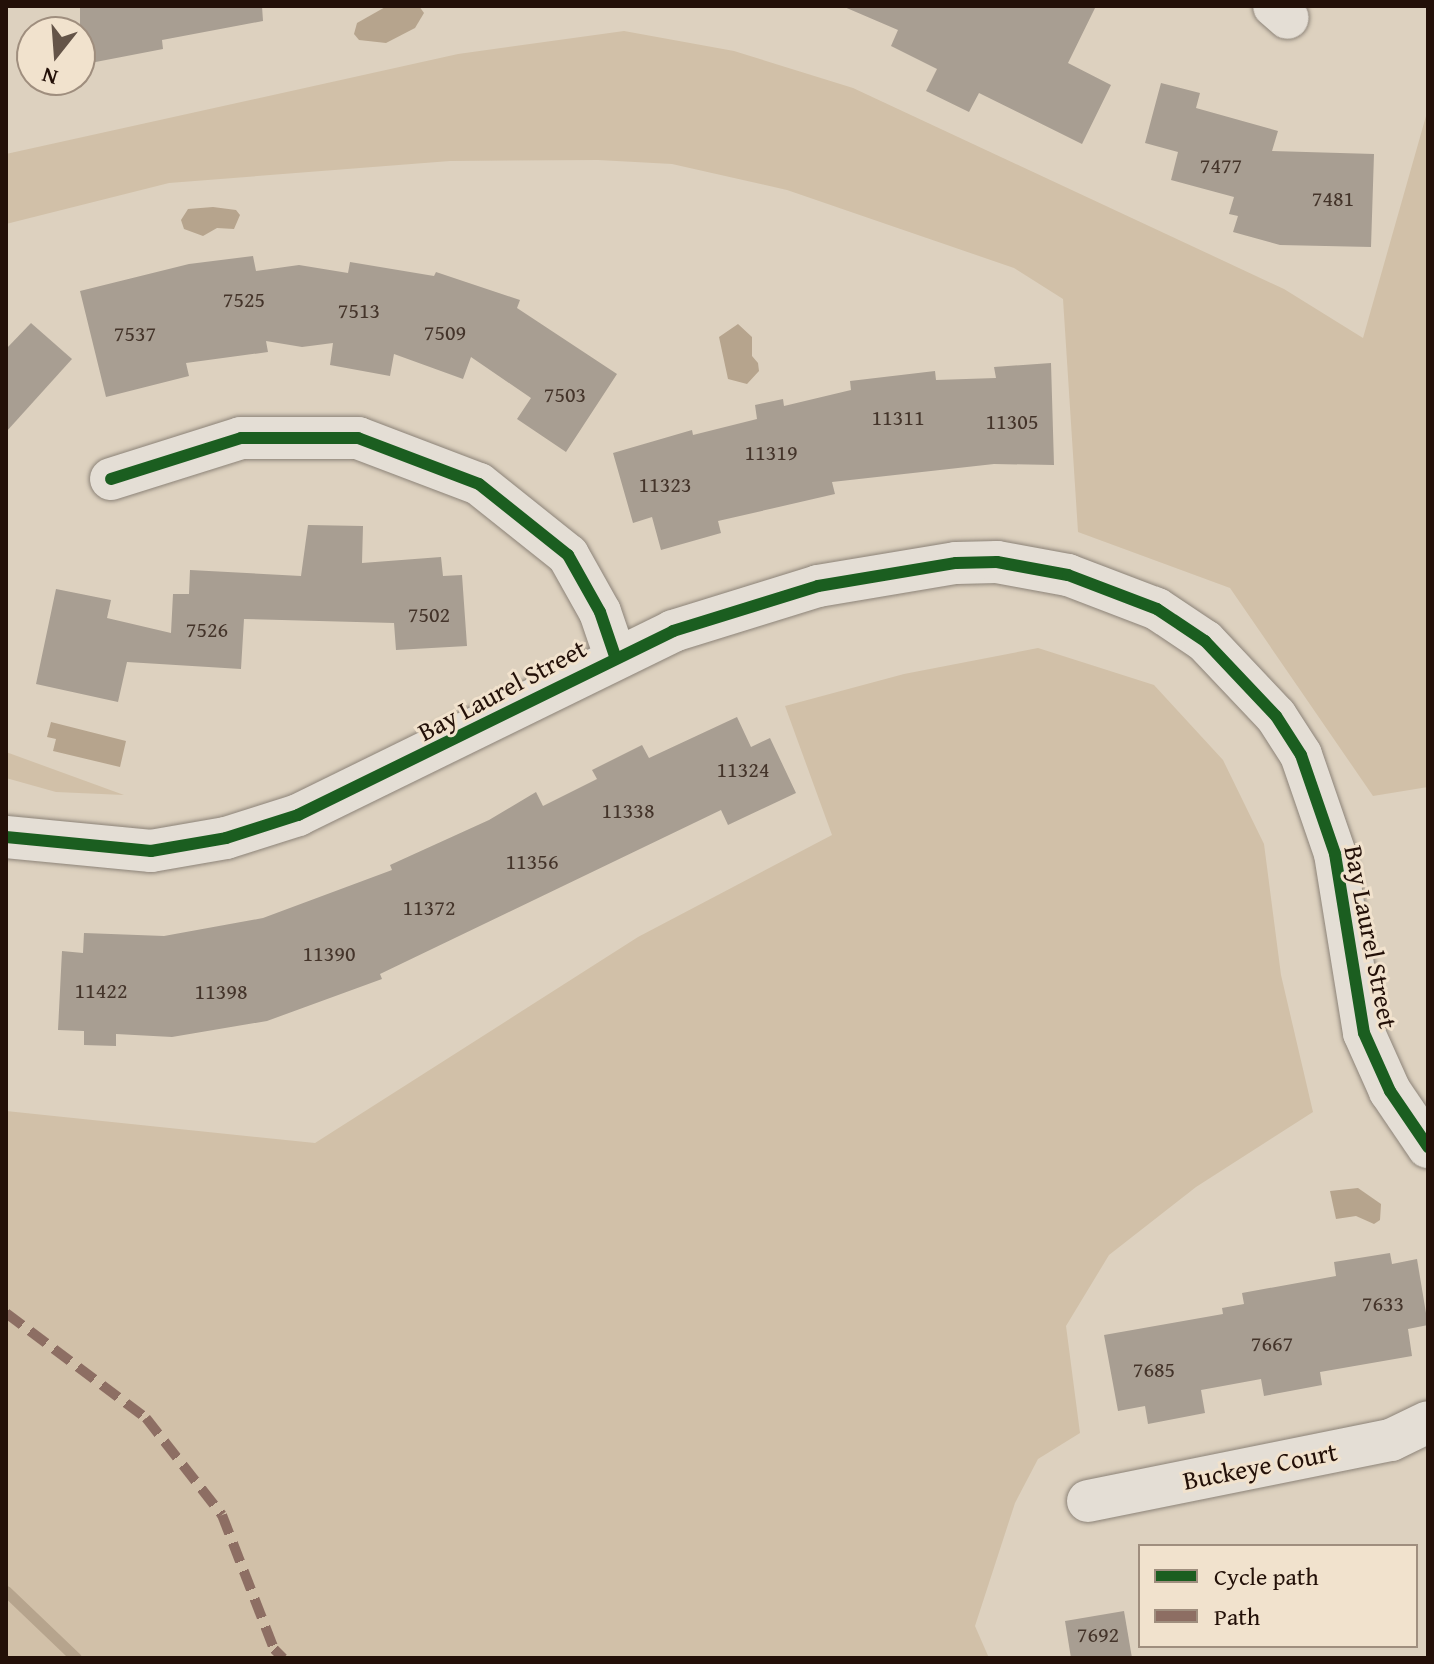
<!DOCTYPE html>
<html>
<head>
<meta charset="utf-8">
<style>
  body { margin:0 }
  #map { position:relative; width:1434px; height:1664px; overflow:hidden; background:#ddd1bf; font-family:"Gentium Book Plus",serif }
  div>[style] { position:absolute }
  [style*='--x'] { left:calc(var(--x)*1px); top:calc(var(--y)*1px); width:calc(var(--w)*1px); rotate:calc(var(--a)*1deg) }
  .green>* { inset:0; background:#d1c0a8 }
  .water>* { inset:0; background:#b6a48d }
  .stream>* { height:11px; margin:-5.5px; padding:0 5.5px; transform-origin:5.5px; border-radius:5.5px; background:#b6a48d }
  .building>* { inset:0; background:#a89e92 }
  .roads { filter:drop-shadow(0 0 2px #8c8378) drop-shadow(0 0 2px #8c8378) }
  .minor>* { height:42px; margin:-21px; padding:0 21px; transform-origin:21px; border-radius:21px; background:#e4ded5 }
  .quiet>* { height:10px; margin-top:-5px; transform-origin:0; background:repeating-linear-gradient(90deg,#8d6e63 0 20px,transparent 0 30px) }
  .cycleway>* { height:12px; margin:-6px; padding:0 6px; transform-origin:6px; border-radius:6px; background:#1b5e20 }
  span { translate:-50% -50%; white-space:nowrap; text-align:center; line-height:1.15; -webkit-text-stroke:6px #f1e2cd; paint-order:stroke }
  .number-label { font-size:22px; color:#44342a }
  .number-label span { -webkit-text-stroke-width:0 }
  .street-label { font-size:26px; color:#231008 }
  .frame { position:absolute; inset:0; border:8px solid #231008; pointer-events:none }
  .legend { position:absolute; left:1138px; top:1544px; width:280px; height:104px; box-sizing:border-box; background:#f1e2cd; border:2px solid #9f8e7e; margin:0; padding:10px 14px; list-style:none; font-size:24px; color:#231008 }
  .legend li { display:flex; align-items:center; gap:16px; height:40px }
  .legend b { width:40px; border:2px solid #9f8e7e }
  .north { position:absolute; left:16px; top:16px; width:80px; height:80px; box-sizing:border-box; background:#f1e2cd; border:2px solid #9f8e7e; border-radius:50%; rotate:197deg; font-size:22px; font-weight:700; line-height:32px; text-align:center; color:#231008 }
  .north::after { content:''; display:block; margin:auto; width:28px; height:36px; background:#645448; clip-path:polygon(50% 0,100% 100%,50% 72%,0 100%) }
</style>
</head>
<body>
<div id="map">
  <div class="green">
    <div style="clip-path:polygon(624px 31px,734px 51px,853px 88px,1284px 289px,1363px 338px,1428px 109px,1428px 787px,1373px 796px,1230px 588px,1078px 532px,1063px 299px,1014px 268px,787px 190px,672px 164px,598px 160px,450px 161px,169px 183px,6px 224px,6px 154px,458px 54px)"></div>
    <div style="clip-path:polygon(1038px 648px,1154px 685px,1223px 760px,1264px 844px,1281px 975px,1313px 1112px,1196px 1187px,1109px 1255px,1066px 1326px,1080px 1433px,1038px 1459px,1015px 1503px,975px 1626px,989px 1658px,6px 1658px,6px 1111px,315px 1143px,638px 937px,832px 835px,785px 706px,904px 674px)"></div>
    <div style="clip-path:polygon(6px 752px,124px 795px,56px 792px,6px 778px)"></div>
  </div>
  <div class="water">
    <div style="clip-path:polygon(387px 6px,419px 6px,424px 13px,415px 28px,386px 43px,359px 40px,354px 34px,357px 23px)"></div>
    <div style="clip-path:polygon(213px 207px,236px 210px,240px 215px,234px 229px,217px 228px,203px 236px,184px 229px,181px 220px,188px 209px)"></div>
    <div style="clip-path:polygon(738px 324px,752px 337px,752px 356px,758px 363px,759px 371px,747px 384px,728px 379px,719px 337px)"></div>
    <div style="clip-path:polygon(51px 722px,126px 741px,120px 767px,53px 751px,56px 739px,47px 737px)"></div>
    <div style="clip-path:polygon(1358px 1188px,1381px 1204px,1380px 1220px,1374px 1224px,1356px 1216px,1336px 1219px,1330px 1191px)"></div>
  </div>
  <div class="stream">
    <div style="--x:6;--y:1591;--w:97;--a:43.7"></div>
  </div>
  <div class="building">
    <div style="clip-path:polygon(80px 6px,262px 6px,263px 21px,162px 40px,163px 49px,80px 65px)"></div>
    <div style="clip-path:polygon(842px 6px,1096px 6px,1068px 63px,1111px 85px,1082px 144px,979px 93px,969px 112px,926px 91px,937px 69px,891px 46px,898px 30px)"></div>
    <div style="clip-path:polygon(1161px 83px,1200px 93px,1196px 108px,1278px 131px,1272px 151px,1374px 154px,1371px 247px,1280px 245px,1233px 232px,1238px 216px,1229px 214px,1234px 197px,1171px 180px,1178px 152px,1145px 143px)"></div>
    <div style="clip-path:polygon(253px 256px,256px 271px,299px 265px,348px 273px,350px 262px,434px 276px,436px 272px,520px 300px,517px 308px,617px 374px,566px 452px,517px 419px,531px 398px,471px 357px,463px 379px,394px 354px,390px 376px,330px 365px,333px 343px,302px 347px,266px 341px,268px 352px,186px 363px,189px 376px,106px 397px,80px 291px,189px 264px)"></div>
    <div style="clip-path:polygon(31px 323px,72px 359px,6px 432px,6px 349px)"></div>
    <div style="clip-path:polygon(1051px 363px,1054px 465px,994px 464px,832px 482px,835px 494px,718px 521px,721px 533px,661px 550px,652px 517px,633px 523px,613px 453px,692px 430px,693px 435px,757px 419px,755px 405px,783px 399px,784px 406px,851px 390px,850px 381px,935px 371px,936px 380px,996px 378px,994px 367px)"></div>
    <div style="clip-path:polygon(308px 525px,363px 526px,362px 563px,441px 557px,443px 576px,462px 575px,467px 646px,396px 650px,394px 623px,244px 619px,241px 669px,127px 662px,118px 702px,36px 684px,56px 589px,111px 600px,107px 618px,171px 633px,173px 594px,189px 594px,190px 570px,301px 576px)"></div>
    <div style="clip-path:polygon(737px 717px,751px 747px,770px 738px,796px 793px,728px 825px,721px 810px,380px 974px,382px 979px,267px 1021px,172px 1037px,116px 1034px,116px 1046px,84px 1045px,84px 1031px,58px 1030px,62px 951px,83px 953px,84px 933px,164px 936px,263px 918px,392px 870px,390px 865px,489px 820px,536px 792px,543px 806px,597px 779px,592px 770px,642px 745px,649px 758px)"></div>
    <div style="clip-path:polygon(1390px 1253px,1392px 1264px,1417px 1259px,1428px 1325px,1408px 1329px,1412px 1356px,1320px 1372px,1322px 1385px,1264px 1396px,1261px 1379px,1201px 1390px,1205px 1413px,1148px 1424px,1145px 1406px,1118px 1411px,1104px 1335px,1223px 1314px,1222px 1308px,1244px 1304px,1242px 1293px,1336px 1276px,1334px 1262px)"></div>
    <div style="clip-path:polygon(1124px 1611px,1132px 1658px,1071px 1658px,1065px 1621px)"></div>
  </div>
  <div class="roads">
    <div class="minor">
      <div style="--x:1274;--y:6;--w:18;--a:41"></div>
      <div style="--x:111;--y:479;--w:136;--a:-17.5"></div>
      <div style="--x:241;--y:438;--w:117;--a:0"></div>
      <div style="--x:358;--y:438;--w:129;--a:20.8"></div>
      <div style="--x:479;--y:484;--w:114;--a:38.6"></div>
      <div style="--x:568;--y:555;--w:65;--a:60.7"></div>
      <div style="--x:600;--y:612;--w:46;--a:71.2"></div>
      <div style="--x:6;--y:837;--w:146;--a:5.5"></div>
      <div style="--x:151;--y:851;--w:76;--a:-9.8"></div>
      <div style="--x:226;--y:838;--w:76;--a:-17.7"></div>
      <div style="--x:298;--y:815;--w:418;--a:-26.1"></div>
      <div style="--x:673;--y:631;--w:152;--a:-17.2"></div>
      <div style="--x:818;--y:586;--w:140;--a:-9.5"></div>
      <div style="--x:956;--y:563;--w:41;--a:-1.4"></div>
      <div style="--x:997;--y:562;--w:72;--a:10.4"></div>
      <div style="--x:1068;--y:575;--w:95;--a:20.9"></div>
      <div style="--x:1157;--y:609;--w:58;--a:33.7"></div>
      <div style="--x:1205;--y:641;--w:103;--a:46.6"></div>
      <div style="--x:1276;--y:716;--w:46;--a:57.3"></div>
      <div style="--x:1301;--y:755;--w:105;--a:71"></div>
      <div style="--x:1335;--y:854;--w:181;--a:80.8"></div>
      <div style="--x:1364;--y:1033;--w:64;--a:65.9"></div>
      <div style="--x:1390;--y:1091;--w:68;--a:55.8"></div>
      <div style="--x:1088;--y:1501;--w:309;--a:-11.4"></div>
      <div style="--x:1391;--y:1440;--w:41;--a:-25.9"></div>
    </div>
  </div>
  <div class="quiet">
    <div style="--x:6;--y:1313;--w:175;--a:36.9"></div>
    <div style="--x:146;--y:1418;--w:123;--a:51.9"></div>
    <div style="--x:222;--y:1515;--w:144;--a:68.8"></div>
    <div style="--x:274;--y:1649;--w:13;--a:45"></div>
  </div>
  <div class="cycleway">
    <div style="--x:111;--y:479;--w:136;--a:-17.5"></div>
    <div style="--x:241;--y:438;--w:117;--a:0"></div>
    <div style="--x:358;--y:438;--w:129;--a:20.8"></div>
    <div style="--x:479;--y:484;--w:114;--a:38.6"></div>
    <div style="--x:568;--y:555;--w:65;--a:60.7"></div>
    <div style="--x:600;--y:612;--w:46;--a:71.2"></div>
    <div style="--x:6;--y:837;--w:146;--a:5.5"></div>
    <div style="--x:151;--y:851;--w:76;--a:-9.8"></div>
    <div style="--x:226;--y:838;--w:76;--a:-17.7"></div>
    <div style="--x:298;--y:815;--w:418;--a:-26.1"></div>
    <div style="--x:673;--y:631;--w:152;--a:-17.2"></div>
    <div style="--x:818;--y:586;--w:140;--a:-9.5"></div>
    <div style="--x:956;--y:563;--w:41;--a:-1.4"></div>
    <div style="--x:997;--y:562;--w:72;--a:10.4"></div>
    <div style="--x:1068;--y:575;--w:95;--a:20.9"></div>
    <div style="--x:1157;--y:609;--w:58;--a:33.7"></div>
    <div style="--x:1205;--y:641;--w:103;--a:46.6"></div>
    <div style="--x:1276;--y:716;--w:46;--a:57.3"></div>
    <div style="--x:1301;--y:755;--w:105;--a:71"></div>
    <div style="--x:1335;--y:854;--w:181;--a:80.8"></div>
    <div style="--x:1364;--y:1033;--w:64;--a:65.9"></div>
    <div style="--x:1390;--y:1091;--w:68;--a:55.8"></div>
  </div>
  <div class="number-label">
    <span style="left:1221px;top:166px">7477</span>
    <span style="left:1333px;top:199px">7481</span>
    <span style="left:244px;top:300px">7525</span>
    <span style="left:359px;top:311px">7513</span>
    <span style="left:445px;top:333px">7509</span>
    <span style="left:135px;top:334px">7537</span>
    <span style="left:565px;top:395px">7503</span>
    <span style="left:898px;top:418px">11311</span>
    <span style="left:1012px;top:422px">11305</span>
    <span style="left:771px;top:453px">11319</span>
    <span style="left:665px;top:485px">11323</span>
    <span style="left:429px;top:615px">7502</span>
    <span style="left:207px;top:630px">7526</span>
    <span style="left:743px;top:770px">11324</span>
    <span style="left:628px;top:811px">11338</span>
    <span style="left:532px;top:862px">11356</span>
    <span style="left:429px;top:908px">11372</span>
    <span style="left:329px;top:954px">11390</span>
    <span style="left:101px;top:991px">11422</span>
    <span style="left:221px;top:992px">11398</span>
    <span style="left:1383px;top:1304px">7633</span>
    <span style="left:1272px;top:1344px">7667</span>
    <span style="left:1154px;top:1370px">7685</span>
    <span style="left:1098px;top:1635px">7692</span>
  </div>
  <div class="street-label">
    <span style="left:502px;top:690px;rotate:-28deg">Bay Laurel Street</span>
    <span style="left:1371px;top:937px;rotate:79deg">Bay Laurel Street</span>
    <span style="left:1260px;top:1466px;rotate:-11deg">Buckeye Court</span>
  </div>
  <div class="frame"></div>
  <ul class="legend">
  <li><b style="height:10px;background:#1b5e20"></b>Cycle path</li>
  <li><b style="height:10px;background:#8d6e63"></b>Path</li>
  </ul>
  <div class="north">N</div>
</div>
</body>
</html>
